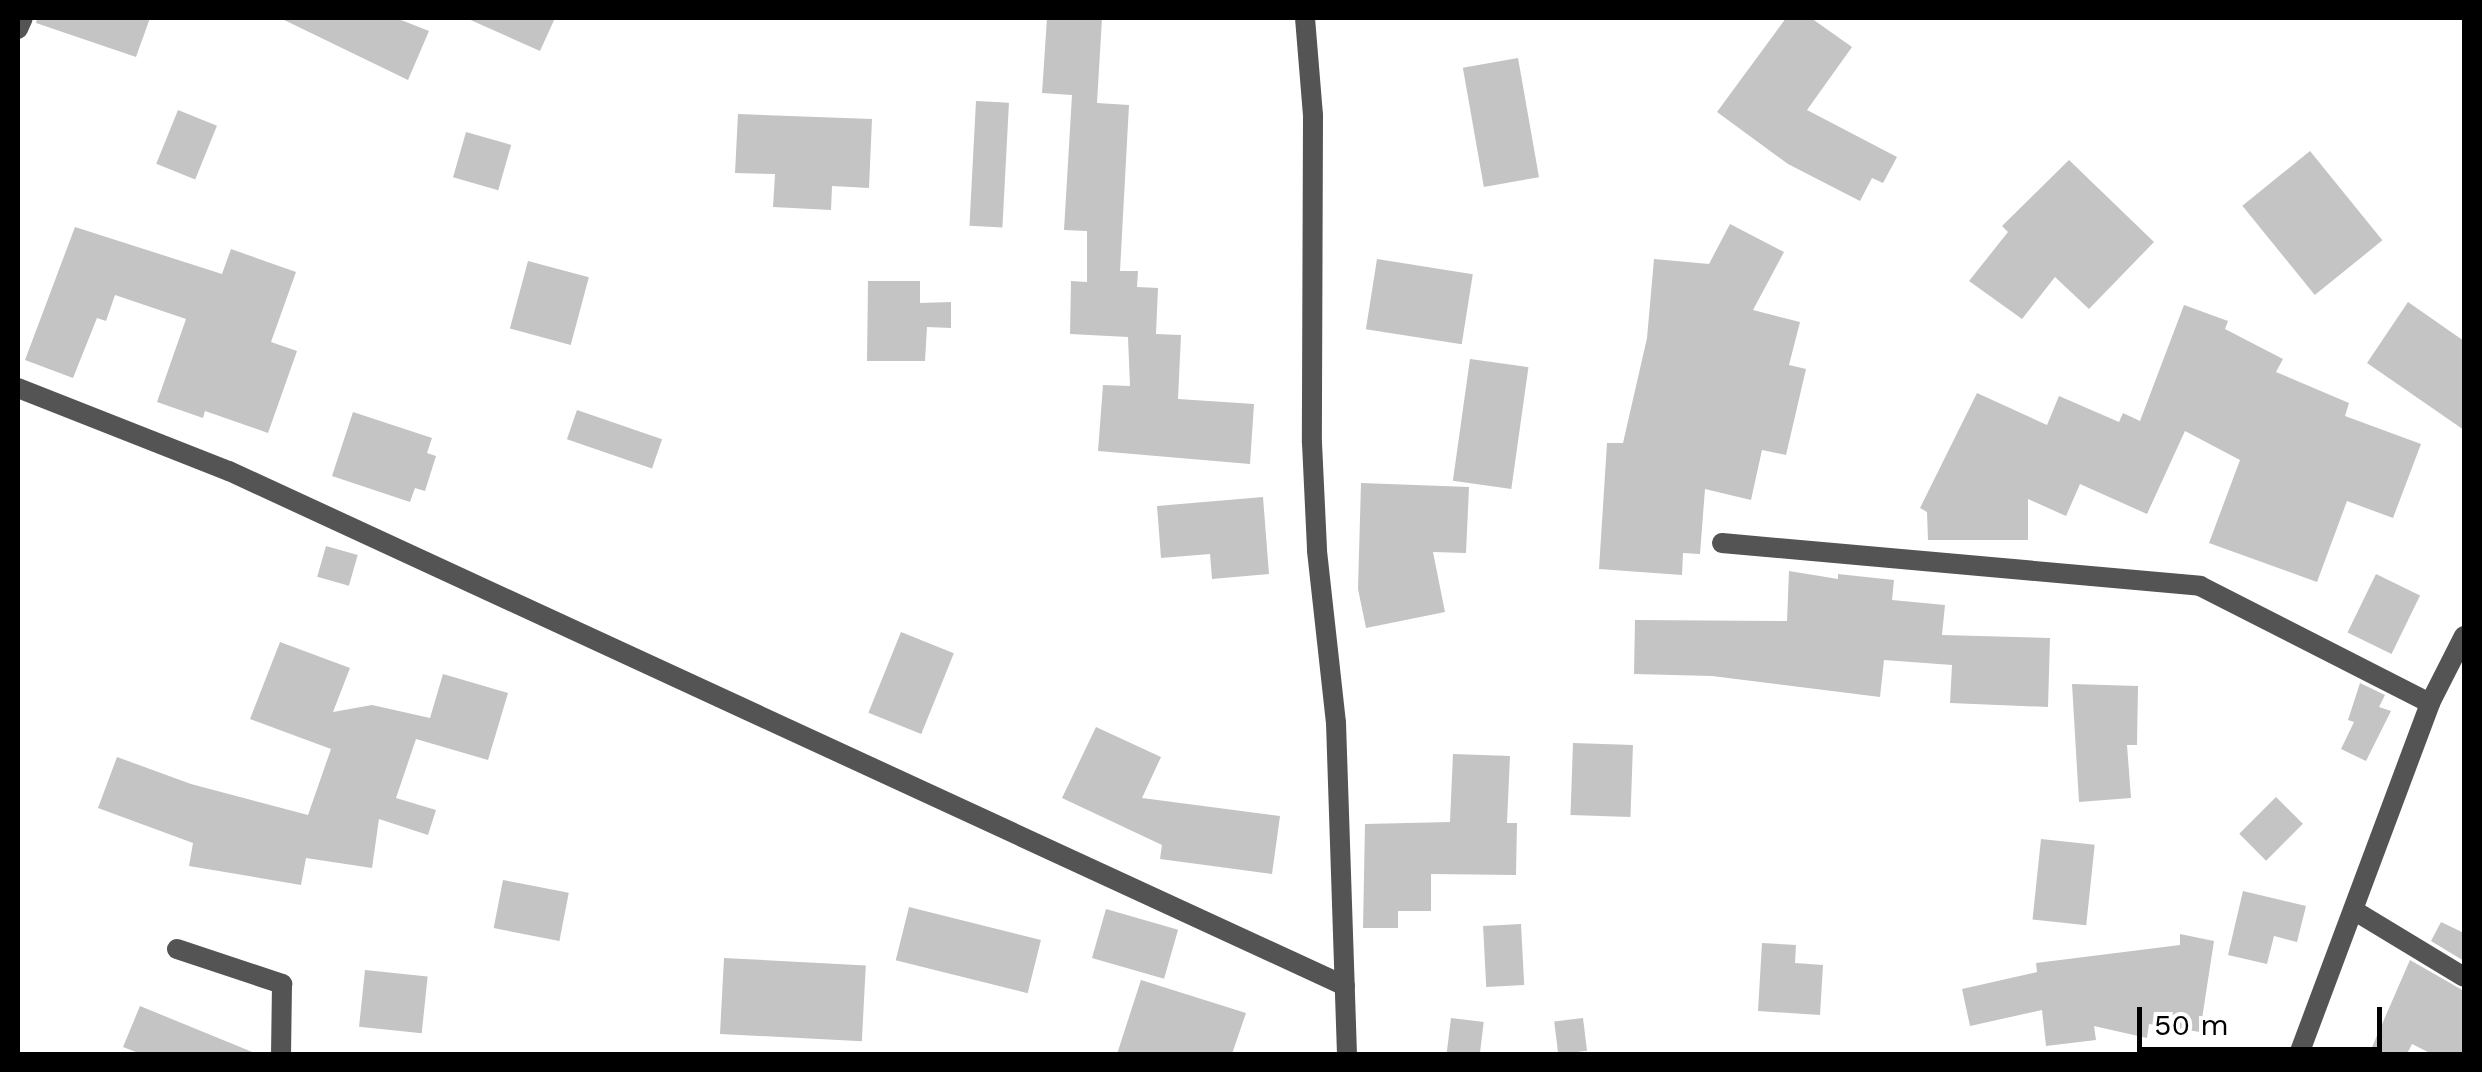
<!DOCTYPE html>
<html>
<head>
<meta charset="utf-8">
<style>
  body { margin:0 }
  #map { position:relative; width:2482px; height:1072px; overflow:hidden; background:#fff; font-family:"Work Sans",sans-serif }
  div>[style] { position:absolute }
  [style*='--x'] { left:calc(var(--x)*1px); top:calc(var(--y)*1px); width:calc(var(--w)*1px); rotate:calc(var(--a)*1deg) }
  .building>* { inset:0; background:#c4c4c4; transform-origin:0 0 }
  .minor>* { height:20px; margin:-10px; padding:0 10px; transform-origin:10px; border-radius:10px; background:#545454 }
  span { translate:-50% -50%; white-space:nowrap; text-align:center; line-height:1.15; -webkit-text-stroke:8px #fff; paint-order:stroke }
  .frame { position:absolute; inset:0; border:20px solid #000; pointer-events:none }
  .scale { position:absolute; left:2137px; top:1007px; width:245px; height:45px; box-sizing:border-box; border:5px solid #000; border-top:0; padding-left:12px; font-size:30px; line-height:35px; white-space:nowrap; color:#000; -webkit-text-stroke:8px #fff; paint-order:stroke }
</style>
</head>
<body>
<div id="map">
  <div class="building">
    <div style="clip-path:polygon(37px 18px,150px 18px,136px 57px,36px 23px)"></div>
    <div style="clip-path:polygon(280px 18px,396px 18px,429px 31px,408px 80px)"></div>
    <div style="clip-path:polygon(466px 18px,555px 18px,540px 51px)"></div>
    <div style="clip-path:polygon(1047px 18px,1102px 18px,1097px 103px,1129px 105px,1120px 271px,1138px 271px,1137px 287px,1158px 288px,1156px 334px,1181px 335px,1178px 399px,1254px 404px,1250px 464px,1098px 451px,1103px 385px,1130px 386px,1128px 337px,1070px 334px,1071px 281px,1087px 282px,1087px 231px,1064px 230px,1072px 95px,1042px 93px)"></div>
    <div style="clip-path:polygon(1786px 18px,1811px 18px,1852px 47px,1807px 110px,1897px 157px,1883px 183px,1872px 178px,1860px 201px,1788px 164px,1717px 112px)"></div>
    <div style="left:1518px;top:58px;width:121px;height:56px;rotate:80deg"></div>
    <div style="left:976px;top:101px;width:33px;height:125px;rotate:3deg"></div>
    <div style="left:178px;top:110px;width:42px;height:58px;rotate:22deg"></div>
    <div style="clip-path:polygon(738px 114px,872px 119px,869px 188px,832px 186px,831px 210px,773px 207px,775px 174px,735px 173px)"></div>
    <div style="left:466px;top:132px;width:47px;height:47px;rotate:16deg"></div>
    <div style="left:2310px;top:151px;width:115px;height:87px;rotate:51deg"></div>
    <div style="clip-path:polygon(2069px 160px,2154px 242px,2089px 309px,2055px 277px,2022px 319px,1969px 281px,2008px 232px,2002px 226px)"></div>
    <div style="clip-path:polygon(1730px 224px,1784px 252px,1753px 310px,1800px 322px,1789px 365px,1806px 369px,1786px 455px,1762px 450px,1751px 500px,1705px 489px,1700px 554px,1683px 553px,1682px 575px,1599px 569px,1607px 443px,1623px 443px,1647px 338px,1654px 259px,1709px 264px)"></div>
    <div style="clip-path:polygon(75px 227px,222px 274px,231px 249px,296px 272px,271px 342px,297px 351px,268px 433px,205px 411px,203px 418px,157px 402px,186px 319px,115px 295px,106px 321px,97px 318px,73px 378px,25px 360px)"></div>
    <div style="left:1377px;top:259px;width:97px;height:71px;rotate:9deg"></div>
    <div style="left:528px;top:261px;width:63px;height:70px;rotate:15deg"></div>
    <div style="clip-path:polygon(868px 281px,920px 281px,920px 303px,951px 302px,951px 328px,927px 327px,925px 361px,867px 361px)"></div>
    <div style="clip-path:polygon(2408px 302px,2464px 341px,2464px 430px,2367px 363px)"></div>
    <div style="clip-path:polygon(2184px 305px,2228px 321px,2225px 329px,2283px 359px,2276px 372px,2349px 403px,2345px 416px,2421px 444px,2393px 518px,2347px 501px,2317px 582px,2209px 543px,2240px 460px,2185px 431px,2147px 514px,2080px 484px,2066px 516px,2028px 499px,2028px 540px,1928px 540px,1927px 512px,1920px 508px,1977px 393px,2047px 425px,2059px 396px,2119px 422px,2123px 413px,2140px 421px)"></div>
    <div style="left:1470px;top:359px;width:59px;height:123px;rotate:8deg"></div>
    <div style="left:577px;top:410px;width:90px;height:31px;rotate:19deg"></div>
    <div style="clip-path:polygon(353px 412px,432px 438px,427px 453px,436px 456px,425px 491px,415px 488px,410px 502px,332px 476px)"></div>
    <div style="clip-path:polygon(1361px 483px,1469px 487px,1466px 553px,1433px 552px,1445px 612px,1366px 628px,1358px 589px)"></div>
    <div style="clip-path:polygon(1263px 497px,1269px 574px,1212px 579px,1210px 554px,1161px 558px,1157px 506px)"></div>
    <div style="left:326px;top:546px;width:33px;height:32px;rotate:16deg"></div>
    <div style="clip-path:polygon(1789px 571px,1838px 579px,1838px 574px,1894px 580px,1892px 600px,1945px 605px,1942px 635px,2050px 638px,2048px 707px,1950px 703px,1952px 665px,1884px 660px,1880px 697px,1712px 676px,1634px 674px,1635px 620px,1787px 621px)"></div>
    <div style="left:2376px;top:574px;width:49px;height:65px;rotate:26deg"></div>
    <div style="left:901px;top:632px;width:57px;height:87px;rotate:22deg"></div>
    <div style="clip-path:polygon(280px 642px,350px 668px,333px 712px,372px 705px,430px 718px,443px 674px,508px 693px,488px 760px,416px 739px,396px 798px,436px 810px,428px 835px,379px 819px,372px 868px,306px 858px,301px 885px,189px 866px,193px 843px,98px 808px,117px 757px,191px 784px,308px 815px,331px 749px,250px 719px)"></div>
    <div style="clip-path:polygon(2360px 683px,2385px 695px,2379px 707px,2391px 711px,2366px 761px,2341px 749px,2354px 722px,2348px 720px)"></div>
    <div style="clip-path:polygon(2072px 684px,2138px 686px,2137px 745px,2127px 745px,2131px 798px,2079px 802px)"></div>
    <div style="clip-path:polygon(1096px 727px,1161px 757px,1142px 798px,1280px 816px,1272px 874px,1160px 859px,1162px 845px,1062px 798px)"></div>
    <div style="left:1573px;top:743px;width:60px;height:72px;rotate:2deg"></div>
    <div style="clip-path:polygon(1453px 754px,1510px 756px,1507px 823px,1517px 823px,1516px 875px,1431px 874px,1431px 911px,1398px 911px,1398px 928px,1363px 928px,1365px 824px,1450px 822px)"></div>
    <div style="left:2276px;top:797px;width:38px;height:52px;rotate:45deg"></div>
    <div style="left:2041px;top:839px;width:54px;height:81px;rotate:6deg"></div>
    <div style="left:503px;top:880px;width:67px;height:49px;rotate:11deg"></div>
    <div style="clip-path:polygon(2243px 891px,2306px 906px,2297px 942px,2274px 936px,2267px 964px,2228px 955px)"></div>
    <div style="left:909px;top:907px;width:136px;height:55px;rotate:14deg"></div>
    <div style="left:1106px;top:909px;width:75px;height:51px;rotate:16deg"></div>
    <div style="clip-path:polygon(2441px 922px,2464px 933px,2464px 961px,2431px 941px)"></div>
    <div style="left:1521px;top:924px;width:61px;height:38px;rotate:87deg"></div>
    <div style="clip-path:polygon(2180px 934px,2214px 941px,2200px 1032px,2149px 1024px,2147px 1038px,2094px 1026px,2096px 1040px,2046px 1046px,2042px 1010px,1970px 1026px,1962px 989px,2037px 972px,2036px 963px,2180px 945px)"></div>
    <div style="clip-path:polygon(1762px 943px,1796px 945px,1795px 963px,1823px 965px,1820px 1015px,1758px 1011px)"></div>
    <div style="left:724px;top:958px;width:142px;height:76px;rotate:3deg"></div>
    <div style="clip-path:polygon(2410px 960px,2464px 991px,2464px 1054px,2432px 1054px,2412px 1044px,2407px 1054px,2369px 1054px)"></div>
    <div style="left:365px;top:970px;width:63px;height:57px;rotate:6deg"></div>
    <div style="clip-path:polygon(1141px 980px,1246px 1013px,1232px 1054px,1117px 1054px)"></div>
    <div style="clip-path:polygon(140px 1006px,257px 1054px,141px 1054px,123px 1047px)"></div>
    <div style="left:1451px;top:1018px;width:33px;height:36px;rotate:7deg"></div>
    <div style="left:1583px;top:1018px;width:33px;height:29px;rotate:83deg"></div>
  </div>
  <div class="minor">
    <div style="--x:1305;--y:18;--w:97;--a:85.3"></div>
    <div style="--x:1313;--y:115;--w:328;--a:90.2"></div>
    <div style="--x:1312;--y:443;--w:108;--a:87.3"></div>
    <div style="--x:1317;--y:551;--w:173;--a:83.7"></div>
    <div style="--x:1336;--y:723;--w:331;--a:88.1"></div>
    <div style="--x:18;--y:29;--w:12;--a:-66"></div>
    <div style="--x:18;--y:388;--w:227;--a:21.5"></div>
    <div style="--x:229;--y:471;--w:1229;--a:24.77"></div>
    <div style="--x:1722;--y:543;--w:480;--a:5.1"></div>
    <div style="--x:2200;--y:586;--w:258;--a:27"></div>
    <div style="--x:2355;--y:911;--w:127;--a:31.2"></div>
    <div style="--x:177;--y:949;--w:111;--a:18.4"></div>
    <div style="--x:282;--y:984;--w:70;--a:90.8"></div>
    <div style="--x:2299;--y:1054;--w:375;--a:-69.5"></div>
    <div style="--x:2430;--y:703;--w:75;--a:-63.1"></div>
  </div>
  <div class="frame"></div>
  <div class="scale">50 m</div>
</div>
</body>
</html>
